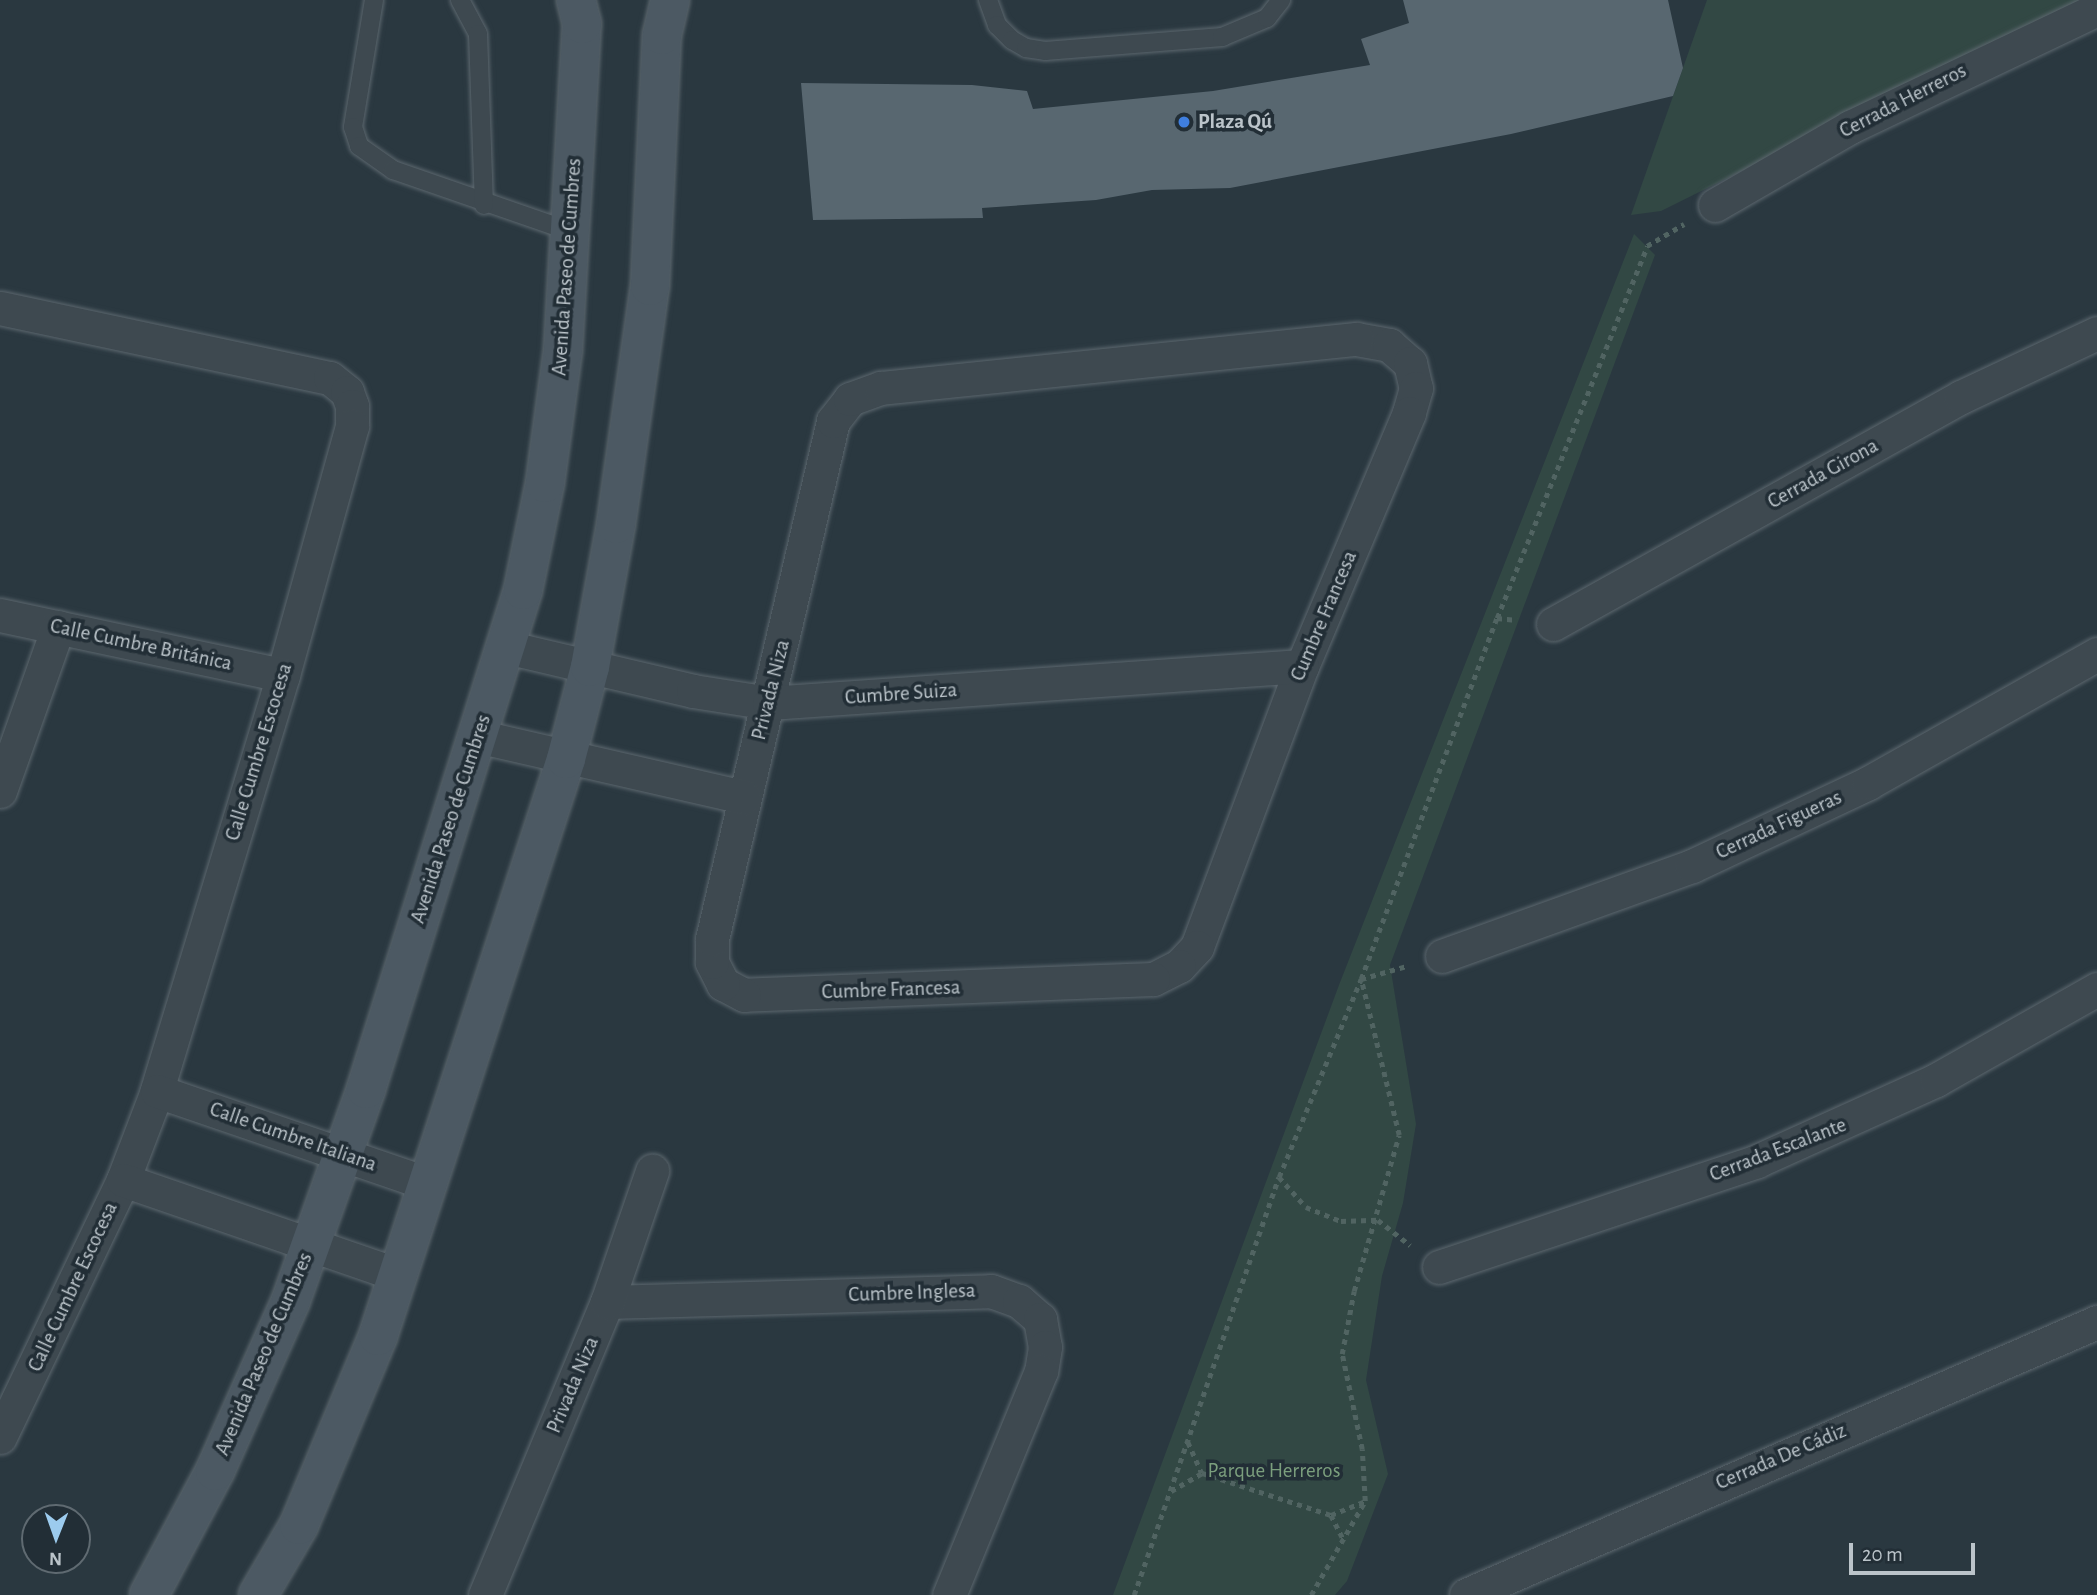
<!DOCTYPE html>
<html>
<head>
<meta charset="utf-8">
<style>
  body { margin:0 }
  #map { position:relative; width:2097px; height:1595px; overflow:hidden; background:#2a3840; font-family:"Alegreya Sans",sans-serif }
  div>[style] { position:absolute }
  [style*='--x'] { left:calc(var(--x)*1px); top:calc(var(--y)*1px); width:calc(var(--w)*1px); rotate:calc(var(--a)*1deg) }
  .green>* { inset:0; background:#324844 }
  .building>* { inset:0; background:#586770 }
  .path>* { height:4.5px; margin-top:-2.25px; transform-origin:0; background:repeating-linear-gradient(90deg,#516462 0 5px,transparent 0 10px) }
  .roads { filter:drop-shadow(0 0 2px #5c676e) drop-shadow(0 0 2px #5c676e) }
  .lane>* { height:18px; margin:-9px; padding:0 9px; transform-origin:9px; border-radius:9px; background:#3e4950 }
  .street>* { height:33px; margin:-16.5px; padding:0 16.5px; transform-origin:16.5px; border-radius:16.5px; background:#3e4950 }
  .secondary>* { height:38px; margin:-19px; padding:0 19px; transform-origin:19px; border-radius:19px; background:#4c5963 }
  .dots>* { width:19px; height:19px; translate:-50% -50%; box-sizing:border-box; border:4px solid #222e36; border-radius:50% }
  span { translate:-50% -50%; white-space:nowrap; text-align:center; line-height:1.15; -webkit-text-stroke:7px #222e36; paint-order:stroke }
  .street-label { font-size:21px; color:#bbc4ca }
  .poi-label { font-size:21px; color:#bbc4ca; font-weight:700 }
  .left { translate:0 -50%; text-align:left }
  .park-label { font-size:21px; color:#7b9e7d }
  .north { position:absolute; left:21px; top:1504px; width:70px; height:70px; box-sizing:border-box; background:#222e36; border:2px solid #5f6a71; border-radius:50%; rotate:181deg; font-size:19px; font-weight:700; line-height:28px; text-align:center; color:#bbc4ca }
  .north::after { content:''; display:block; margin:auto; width:24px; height:32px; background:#9ccbee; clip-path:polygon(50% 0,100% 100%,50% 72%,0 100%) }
  .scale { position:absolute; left:1849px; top:1543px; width:126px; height:32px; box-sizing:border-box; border:4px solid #bbc4ca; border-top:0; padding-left:9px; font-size:21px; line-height:24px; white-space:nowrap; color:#bbc4ca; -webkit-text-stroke:5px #222e36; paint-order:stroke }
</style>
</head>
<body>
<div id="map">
  <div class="green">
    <div style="clip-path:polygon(1707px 0,2086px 0,1661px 211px,1631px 215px)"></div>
    <div style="clip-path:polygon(1634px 234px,1655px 255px,1390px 965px,1416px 1124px,1403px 1203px,1382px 1276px,1366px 1380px,1388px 1474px,1347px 1581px,1335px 1595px,1113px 1595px,1339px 985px)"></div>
  </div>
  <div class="building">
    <div style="clip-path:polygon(1403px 0,1668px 0,1683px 68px,1673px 96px,1511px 134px,1230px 188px,1152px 190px,1096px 200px,982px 208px,983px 218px,813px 220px,801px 83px,972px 85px,1027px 91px,1033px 109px,1213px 91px,1370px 65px,1361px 39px,1409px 23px)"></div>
  </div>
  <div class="path">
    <div style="--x:1497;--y:618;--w:20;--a:6"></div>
    <div style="--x:1279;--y:1177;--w:40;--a:48"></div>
    <div style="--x:1306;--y:1207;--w:38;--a:22"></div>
    <div style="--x:1341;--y:1221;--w:37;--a:-2"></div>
    <div style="--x:1378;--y:1220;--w:41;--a:38"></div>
    <div style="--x:1188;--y:1442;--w:34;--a:66"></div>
    <div style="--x:1171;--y:1491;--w:36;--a:-30"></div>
    <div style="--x:1202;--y:1473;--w:136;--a:18"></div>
    <div style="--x:1331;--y:1515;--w:27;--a:63"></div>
    <div style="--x:1331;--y:1515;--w:37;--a:-22"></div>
    <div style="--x:1134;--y:1595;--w:442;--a:-70.9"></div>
    <div style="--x:1279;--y:1177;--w:214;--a:-67.5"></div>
    <div style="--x:1361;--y:979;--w:386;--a:-69.4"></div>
    <div style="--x:1497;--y:618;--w:401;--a:-68"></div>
    <div style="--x:1647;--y:246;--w:43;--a:-30.7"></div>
    <div style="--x:1311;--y:1595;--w:108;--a:-60.1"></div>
    <div style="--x:1365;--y:1501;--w:52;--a:-93.3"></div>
    <div style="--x:1362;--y:1449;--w:97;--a:-101.9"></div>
    <div style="--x:1342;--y:1354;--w:64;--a:-79.2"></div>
    <div style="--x:1354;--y:1291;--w:162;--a:-73.9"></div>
    <div style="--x:1399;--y:1135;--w:161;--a:-103.7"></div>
    <div style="--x:1361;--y:979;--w:48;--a:-15.8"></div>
  </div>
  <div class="roads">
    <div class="lane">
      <div style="--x:374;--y:0;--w:129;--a:99.4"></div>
      <div style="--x:353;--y:127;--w:20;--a:72"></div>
      <div style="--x:359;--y:146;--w:42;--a:35.2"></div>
      <div style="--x:393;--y:170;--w:186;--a:19.1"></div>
      <div style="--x:460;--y:0;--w:38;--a:62"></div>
      <div style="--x:478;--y:34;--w:171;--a:88"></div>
      <div style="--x:988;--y:0;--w:27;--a:70"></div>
      <div style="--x:997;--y:25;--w:21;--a:45"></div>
      <div style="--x:1012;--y:40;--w:16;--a:30"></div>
      <div style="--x:1026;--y:48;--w:19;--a:9"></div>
      <div style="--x:1045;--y:51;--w:178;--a:-4.5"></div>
      <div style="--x:1222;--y:37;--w:49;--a:-22.9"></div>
      <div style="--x:1267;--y:18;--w:23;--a:-52"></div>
    </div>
    <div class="street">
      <div style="--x:1715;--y:205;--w:156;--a:-30"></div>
      <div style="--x:1850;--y:127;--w:274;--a:-25.5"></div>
      <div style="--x:0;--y:308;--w:337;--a:12"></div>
      <div style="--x:330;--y:378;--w:22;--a:39"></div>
      <div style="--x:347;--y:392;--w:15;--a:70"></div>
      <div style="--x:352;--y:406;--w:20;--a:90"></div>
      <div style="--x:352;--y:426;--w:258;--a:105.5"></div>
      <div style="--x:283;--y:675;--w:435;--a:106.9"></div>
      <div style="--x:157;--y:1091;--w:95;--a:110.9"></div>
      <div style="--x:123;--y:1180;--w:285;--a:115.6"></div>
      <div style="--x:1356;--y:339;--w:34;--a:10"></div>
      <div style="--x:1389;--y:345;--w:28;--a:41"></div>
      <div style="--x:1410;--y:363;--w:26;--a:77"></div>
      <div style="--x:1416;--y:388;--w:26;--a:106"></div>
      <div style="--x:1409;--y:413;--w:275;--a:112.9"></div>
      <div style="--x:1302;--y:666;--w:300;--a:110.5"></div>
      <div style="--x:1197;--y:947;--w:26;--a:133"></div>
      <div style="--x:1179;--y:966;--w:29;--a:153"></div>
      <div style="--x:1153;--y:979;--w:409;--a:177.8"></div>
      <div style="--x:744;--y:995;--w:24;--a:-152"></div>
      <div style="--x:723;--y:984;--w:25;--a:-117"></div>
      <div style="--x:712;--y:962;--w:23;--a:-90"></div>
      <div style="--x:712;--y:939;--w:532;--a:-76.85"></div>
      <div style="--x:833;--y:421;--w:28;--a:-52"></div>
      <div style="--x:850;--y:399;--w:33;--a:-20"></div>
      <div style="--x:881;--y:388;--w:478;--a:-5.9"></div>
      <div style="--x:0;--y:615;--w:289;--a:12"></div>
      <div style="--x:1553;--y:624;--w:467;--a:-29.1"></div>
      <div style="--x:1961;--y:397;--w:150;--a:-25.2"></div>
      <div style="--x:506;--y:647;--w:192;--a:13.2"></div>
      <div style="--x:693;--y:691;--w:77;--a:9"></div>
      <div style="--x:769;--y:703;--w:534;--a:-3.97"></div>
      <div style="--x:477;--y:736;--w:274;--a:12.9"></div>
      <div style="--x:0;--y:791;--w:174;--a:-70.5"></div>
      <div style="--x:1442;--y:956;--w:266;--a:-19.8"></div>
      <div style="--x:1692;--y:866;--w:195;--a:-25.2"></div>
      <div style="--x:1868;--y:783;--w:263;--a:-29.4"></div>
      <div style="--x:157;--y:1091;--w:287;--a:18.9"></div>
      <div style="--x:123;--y:1180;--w:292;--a:19"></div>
      <div style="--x:1439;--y:1267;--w:335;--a:-18.4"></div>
      <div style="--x:1757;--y:1161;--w:196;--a:-24.3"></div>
      <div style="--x:1936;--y:1080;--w:185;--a:-29.5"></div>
      <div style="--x:607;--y:1302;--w:384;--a:-1.6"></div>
      <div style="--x:991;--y:1291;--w:30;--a:20"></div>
      <div style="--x:1019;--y:1301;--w:28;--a:41"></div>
      <div style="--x:1040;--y:1319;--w:28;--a:80"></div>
      <div style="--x:1045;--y:1347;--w:24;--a:99"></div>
      <div style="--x:1041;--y:1371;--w:242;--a:112.3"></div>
      <div style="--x:485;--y:1595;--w:317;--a:-67.4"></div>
      <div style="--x:607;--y:1302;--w:139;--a:-71"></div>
      <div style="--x:1466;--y:1595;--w:688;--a:-23.4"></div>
    </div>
    <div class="secondary">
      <div style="--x:149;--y:1595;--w:140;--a:-62"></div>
      <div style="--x:215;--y:1471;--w:187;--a:-66"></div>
      <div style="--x:291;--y:1300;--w:224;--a:-70.4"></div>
      <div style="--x:366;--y:1089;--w:523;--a:-72.53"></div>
      <div style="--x:523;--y:590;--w:109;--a:-78.4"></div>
      <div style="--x:545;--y:483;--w:134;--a:-82.3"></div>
      <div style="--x:563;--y:350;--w:327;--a:-86.7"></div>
      <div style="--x:582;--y:24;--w:25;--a:-104"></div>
      <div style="--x:258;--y:1595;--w:81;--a:-59.6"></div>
      <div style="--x:299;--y:1525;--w:205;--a:-67.3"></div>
      <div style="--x:378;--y:1336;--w:607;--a:-71.95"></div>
      <div style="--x:566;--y:759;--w:95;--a:-75.4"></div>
      <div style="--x:590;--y:667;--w:145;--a:-79.7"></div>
      <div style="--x:616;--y:524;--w:240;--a:-81.9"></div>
      <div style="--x:650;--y:286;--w:251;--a:-87.3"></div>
      <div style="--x:662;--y:35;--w:36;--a:-77"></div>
    </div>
  </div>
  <div class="dots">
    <div style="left:1184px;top:122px;background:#3f7fe0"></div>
  </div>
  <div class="street-label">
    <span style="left:1903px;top:101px;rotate:-27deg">Cerrada Herreros</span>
    <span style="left:567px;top:267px;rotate:-86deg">Avenida Paseo de Cumbres</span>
    <span style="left:1823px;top:474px;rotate:-29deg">Cerrada Girona</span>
    <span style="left:1324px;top:616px;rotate:-67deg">Cumbre Francesa</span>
    <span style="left:141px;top:645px;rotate:12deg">Calle Cumbre Británica</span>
    <span style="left:771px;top:690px;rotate:-76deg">Privada Niza</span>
    <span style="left:901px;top:694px;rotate:-4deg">Cumbre Suiza</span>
    <span style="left:259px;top:752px;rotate:-73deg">Calle Cumbre Escocesa</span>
    <span style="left:451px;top:819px;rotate:-72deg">Avenida Paseo de Cumbres</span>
    <span style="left:1779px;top:825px;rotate:-25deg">Cerrada Figueras</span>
    <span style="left:891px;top:990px;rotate:-2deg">Cumbre Francesa</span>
    <span style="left:293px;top:1137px;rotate:19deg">Calle Cumbre Italiana</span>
    <span style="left:1778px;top:1150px;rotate:-21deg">Cerrada Escalante</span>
    <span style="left:73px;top:1287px;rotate:-65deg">Calle Cumbre Escocesa</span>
    <span style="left:912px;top:1293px;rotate:-2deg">Cumbre Inglesa</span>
    <span style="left:264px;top:1354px;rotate:-67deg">Avenida Paseo de Cumbres</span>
    <span style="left:573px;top:1385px;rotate:-67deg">Privada Niza</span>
    <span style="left:1781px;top:1457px;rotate:-23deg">Cerrada De Cádiz</span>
  </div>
  <div class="poi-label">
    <span class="left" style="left:1198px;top:122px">Plaza Qú</span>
  </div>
  <div class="park-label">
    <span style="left:1274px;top:1471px">Parque Herreros</span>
  </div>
  <div class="north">N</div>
  <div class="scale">20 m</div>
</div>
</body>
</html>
